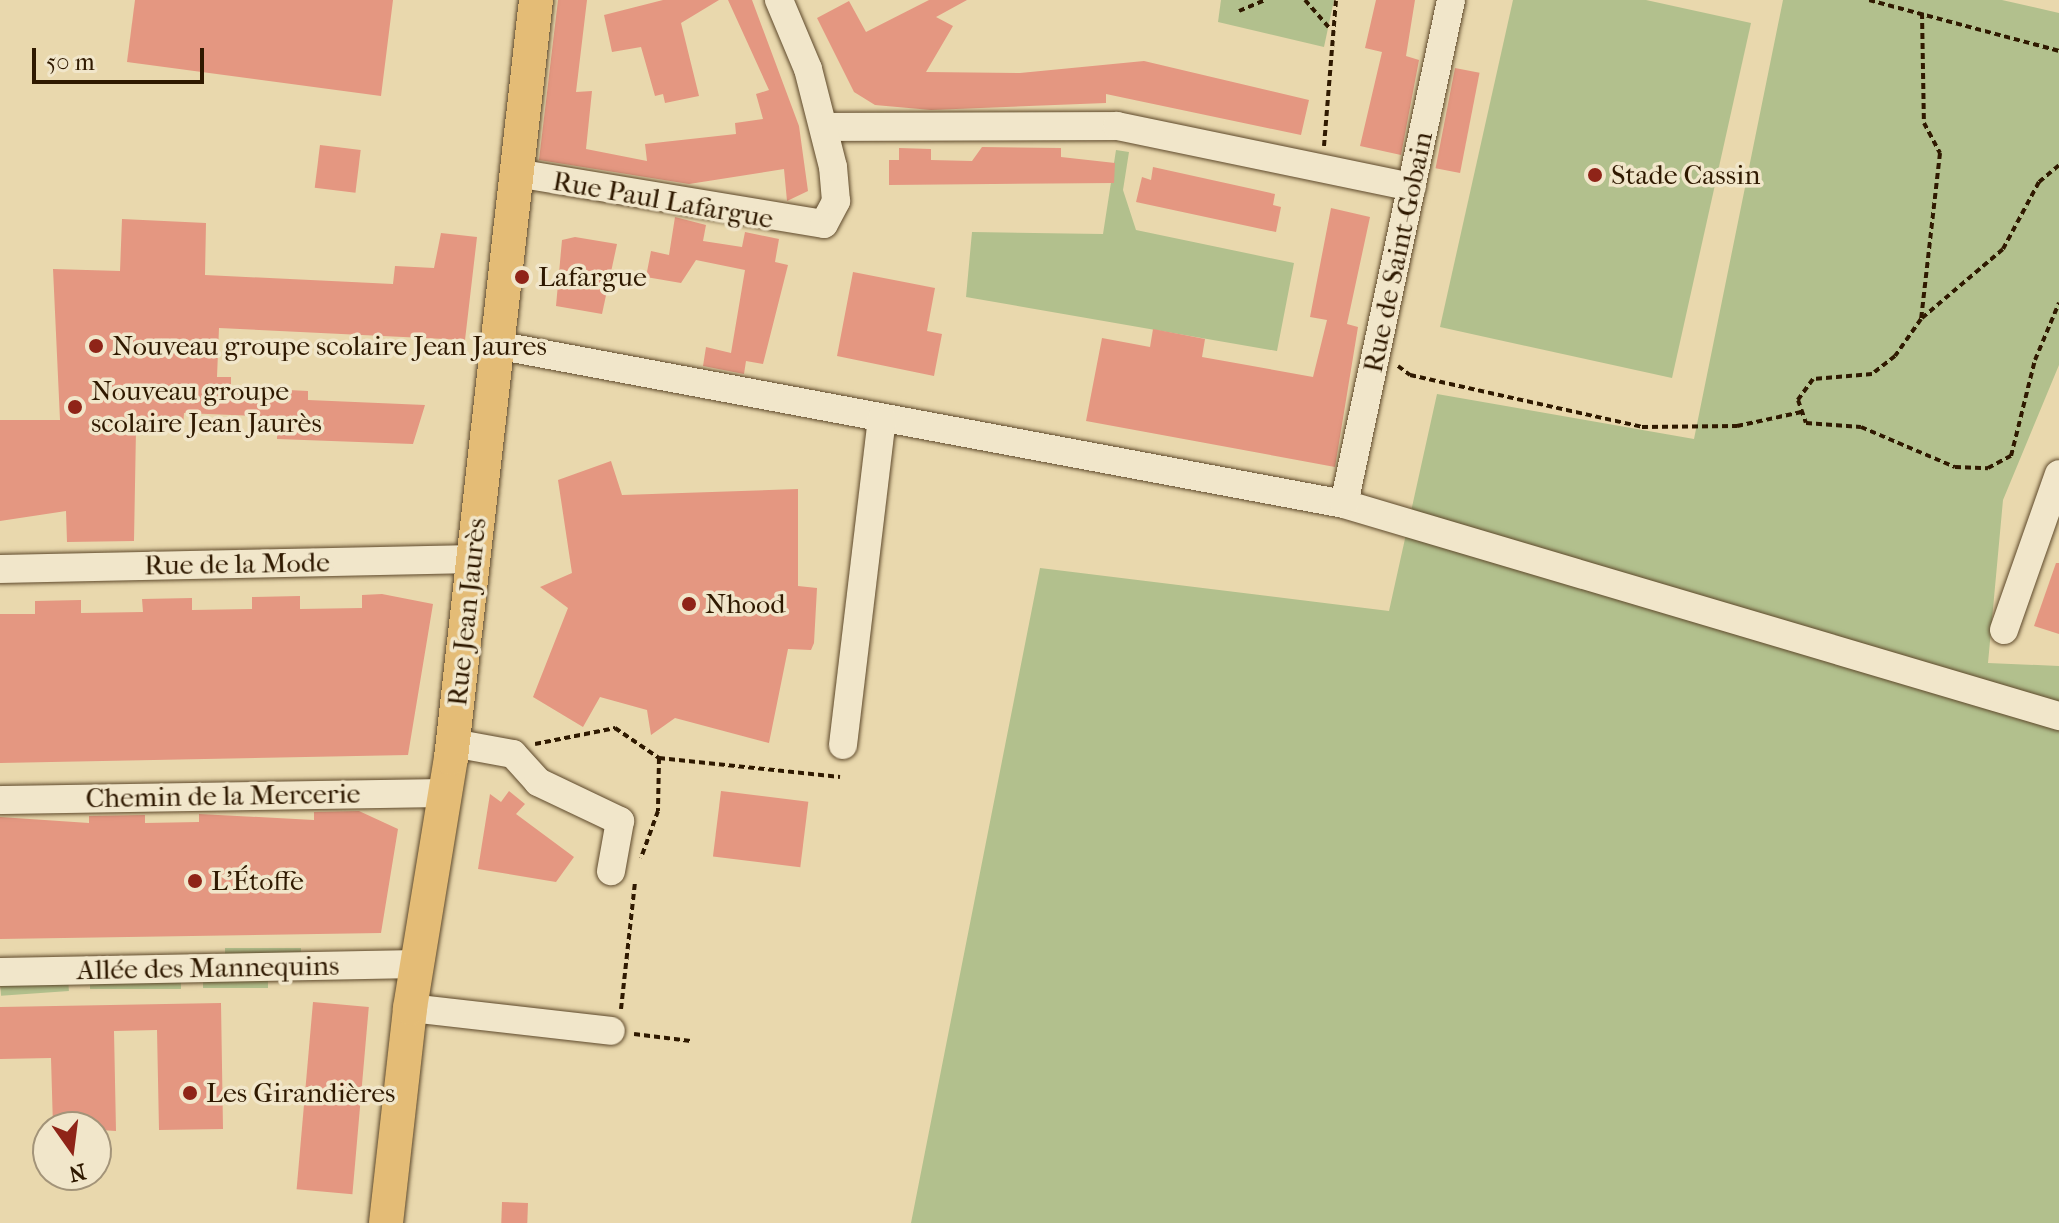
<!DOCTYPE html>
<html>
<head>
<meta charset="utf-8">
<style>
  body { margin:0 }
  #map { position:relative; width:2059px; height:1223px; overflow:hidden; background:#e9d8ad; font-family:"IM FELL French Canon",serif }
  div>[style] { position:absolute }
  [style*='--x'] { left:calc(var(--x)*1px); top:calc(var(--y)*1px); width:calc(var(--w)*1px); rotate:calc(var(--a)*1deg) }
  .green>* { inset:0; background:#b2c08d; transform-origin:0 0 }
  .building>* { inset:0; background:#e49781; transform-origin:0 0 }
  .path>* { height:4px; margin-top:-2px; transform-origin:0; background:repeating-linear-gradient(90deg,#2f1900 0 6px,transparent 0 10px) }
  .roads { filter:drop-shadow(0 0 2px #5e492b) drop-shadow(0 0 2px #5e492b) }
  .minor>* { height:28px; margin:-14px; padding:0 14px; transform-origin:14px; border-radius:14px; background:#f1e6ca }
  .major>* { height:34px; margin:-17px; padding:0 17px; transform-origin:17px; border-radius:17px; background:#e4bc76 }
  .dots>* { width:22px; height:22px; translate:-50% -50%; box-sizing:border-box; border:4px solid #f1e6ca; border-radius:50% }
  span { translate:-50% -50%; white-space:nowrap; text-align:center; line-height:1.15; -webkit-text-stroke:7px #f1e6ca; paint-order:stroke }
  .poi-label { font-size:28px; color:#2f1900 }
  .left { translate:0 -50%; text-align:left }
  .street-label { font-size:28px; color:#2f1900 }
  .north { position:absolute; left:32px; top:1111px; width:80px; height:80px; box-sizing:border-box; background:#f1e6ca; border:2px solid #a39479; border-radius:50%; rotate:166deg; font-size:22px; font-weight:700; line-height:32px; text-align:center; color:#2f1900 }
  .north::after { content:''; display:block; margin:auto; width:28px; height:36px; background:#8f2418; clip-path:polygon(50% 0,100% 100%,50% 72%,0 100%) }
  .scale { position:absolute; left:32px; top:48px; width:172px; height:36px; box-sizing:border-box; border:4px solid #2f1900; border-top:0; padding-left:10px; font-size:24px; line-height:28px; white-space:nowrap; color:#2f1900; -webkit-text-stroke:6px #f1e6ca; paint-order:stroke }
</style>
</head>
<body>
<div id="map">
  <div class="green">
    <div style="clip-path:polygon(1221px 0,1334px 0,1324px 47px,1218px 22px)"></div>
    <div style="clip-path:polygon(1513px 0,1646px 0,1751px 23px,1672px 378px,1440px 327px)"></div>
    <div style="clip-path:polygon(1783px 0,2002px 0,2059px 13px,2059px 365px,2003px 500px,1988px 663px,2059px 666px,2059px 1223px,911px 1223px,1040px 568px,1389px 611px,1437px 394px,1694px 439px)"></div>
    <div style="clip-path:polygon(1116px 150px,1129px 152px,1123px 190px,1136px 230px,1294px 263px,1277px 351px,966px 297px,972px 232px,1103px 234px)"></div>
    <div style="left:301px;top:948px;width:13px;height:76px;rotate:90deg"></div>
    <div style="left:268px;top:976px;width:12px;height:65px;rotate:90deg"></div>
    <div style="left:181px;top:977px;width:12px;height:91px;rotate:90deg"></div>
    <div style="left:68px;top:978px;width:13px;height:68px;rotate:86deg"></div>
  </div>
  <div class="building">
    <div style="clip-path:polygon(135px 0,393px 0,381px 96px,127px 62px)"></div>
    <div style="clip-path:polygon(558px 0,587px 0,576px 92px,592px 91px,586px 149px,647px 161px,645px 144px,736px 134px,735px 123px,763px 119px,756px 94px,769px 90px,728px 0,752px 0,799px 126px,808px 191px,787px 201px,784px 169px,689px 184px,539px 160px)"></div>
    <div style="clip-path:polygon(663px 0,719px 0,681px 23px,699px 96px,665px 103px,663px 94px,655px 96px,641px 47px,612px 52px,604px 15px)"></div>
    <div style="clip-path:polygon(929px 0,967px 0,936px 17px,953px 26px,926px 72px,1020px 73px,1144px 61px,1309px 100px,1301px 135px,1106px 94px,1106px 103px,931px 110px,875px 105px,854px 92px,817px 18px,849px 1px,866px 32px)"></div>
    <div style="clip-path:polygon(1376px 0,1415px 0,1406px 56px,1419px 60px,1401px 155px,1360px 146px,1382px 52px,1365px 48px)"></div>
    <div style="left:1455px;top:68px;width:25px;height:102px;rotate:11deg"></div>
    <div style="left:320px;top:145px;width:41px;height:43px;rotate:7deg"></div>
    <div style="clip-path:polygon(982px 147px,1061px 148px,1061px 157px,1115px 163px,1114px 183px,889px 185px,889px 160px,899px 160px,899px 148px,931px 149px,931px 160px,972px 161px)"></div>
    <div style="clip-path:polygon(1153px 167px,1275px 194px,1273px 205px,1281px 207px,1276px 232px,1136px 202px,1142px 177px,1151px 180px)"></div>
    <div style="clip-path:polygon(1331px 208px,1370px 217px,1347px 324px,1358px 327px,1335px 467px,1086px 421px,1102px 338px,1150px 347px,1153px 329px,1205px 339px,1202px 357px,1313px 377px,1327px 320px,1310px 317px)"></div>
    <div style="clip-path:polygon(675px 217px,706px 225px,703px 241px,742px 247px,745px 232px,779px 239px,775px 262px,788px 265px,763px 364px,746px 361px,744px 374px,703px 366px,706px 347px,731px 353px,745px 270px,696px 260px,681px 283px,646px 277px,651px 251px,669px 255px)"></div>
    <div style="clip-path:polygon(122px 219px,206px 223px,205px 275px,393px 284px,395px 266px,434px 268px,441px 233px,477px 237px,465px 340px,219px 328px,217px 377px,231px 377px,231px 387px,308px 391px,308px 400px,425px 405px,413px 444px,277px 439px,278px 417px,184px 413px,183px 427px,136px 429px,134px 541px,67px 542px,66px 511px,0 521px,0 420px,60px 420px,53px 269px,120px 271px)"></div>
    <div style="clip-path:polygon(575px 237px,617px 244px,602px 314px,556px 306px,562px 240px)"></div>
    <div style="clip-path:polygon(853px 272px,935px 288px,927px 331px,942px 334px,934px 376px,837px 356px)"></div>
    <div style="clip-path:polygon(611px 461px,622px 495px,798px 489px,798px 586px,817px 588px,814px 643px,811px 650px,788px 649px,769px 743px,675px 718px,651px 735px,647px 710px,600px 697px,583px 727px,533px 697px,568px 608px,540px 587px,572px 573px,558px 480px)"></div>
    <div style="clip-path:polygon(2056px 563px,2059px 563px,2059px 634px,2034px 626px)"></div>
    <div style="clip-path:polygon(382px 594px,433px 604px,408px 755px,0 763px,0 614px,35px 614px,35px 601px,81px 600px,81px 613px,143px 612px,142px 599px,192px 598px,192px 610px,252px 609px,252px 597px,300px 596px,300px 609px,362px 608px,362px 595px)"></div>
    <div style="clip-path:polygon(509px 791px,525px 804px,516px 814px,574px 857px,556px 882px,478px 869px,490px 794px,501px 802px)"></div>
    <div style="left:721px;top:791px;width:88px;height:66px;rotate:7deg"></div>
    <div style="clip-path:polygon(359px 811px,398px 829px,381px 933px,0 939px,0 817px,89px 823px,89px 816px,145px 815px,145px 823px,199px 822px,199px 814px,314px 820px,314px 812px)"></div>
    <div style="left:313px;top:1002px;width:56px;height:188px;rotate:5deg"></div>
    <div style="clip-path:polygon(221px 1003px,223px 1129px,159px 1130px,157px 1030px,114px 1031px,116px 1131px,53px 1127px,51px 1058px,0 1059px,0 1007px)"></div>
    <div style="left:502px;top:1202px;width:26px;height:21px;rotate:2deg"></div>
  </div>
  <div class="path">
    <div style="--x:1305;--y:0;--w:37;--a:49"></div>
    <div style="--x:1869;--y:0;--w:197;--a:15"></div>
    <div style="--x:1239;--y:11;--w:28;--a:-23"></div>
    <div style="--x:1922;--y:13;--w:110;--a:89"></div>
    <div style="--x:1924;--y:123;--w:34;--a:62"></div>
    <div style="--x:1940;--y:153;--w:167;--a:96.5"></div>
    <div style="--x:1921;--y:319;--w:45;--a:125.1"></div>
    <div style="--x:1895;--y:356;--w:29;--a:142"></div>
    <div style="--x:1872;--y:374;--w:59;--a:175.2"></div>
    <div style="--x:1813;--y:379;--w:26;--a:126"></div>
    <div style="--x:1798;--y:400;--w:24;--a:71"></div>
    <div style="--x:1806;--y:423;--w:55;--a:4.2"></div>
    <div style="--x:1861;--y:427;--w:102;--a:23.1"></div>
    <div style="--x:1955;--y:467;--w:33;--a:2"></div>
    <div style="--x:1988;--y:468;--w:26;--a:-28"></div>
    <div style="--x:2011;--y:456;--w:99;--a:-76"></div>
    <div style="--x:2035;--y:360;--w:62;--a:-67.2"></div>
    <div style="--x:1324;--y:146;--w:146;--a:-85.3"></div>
    <div style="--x:1922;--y:318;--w:106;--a:-40.4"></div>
    <div style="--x:2003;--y:249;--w:76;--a:-61.8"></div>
    <div style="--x:2039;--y:182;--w:26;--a:-40"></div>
    <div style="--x:1398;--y:366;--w:15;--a:37"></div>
    <div style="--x:1410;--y:375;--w:238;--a:12.6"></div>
    <div style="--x:1642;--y:427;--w:95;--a:-0.6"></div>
    <div style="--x:1737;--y:426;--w:66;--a:-12.2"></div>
    <div style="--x:535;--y:744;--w:82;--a:-11.3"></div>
    <div style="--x:615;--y:728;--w:53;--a:34.3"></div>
    <div style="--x:659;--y:758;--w:53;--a:91.1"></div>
    <div style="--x:658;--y:811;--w:50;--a:109.9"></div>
    <div style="--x:659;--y:758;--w:182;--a:6"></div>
    <div style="--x:621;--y:1009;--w:128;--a:-83.7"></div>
    <div style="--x:634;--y:1034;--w:57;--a:7"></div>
  </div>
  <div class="roads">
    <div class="minor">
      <div style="--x:825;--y:127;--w:292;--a:-0.2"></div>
      <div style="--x:1117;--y:126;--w:301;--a:11.7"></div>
      <div style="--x:516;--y:173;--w:312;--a:9.4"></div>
      <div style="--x:824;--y:224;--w:26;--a:-62"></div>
      <div style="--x:836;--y:201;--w:34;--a:-95"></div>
      <div style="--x:833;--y:167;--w:101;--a:-104.3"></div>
      <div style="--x:808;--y:69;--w:75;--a:-112.8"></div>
      <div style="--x:496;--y:345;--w:863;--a:10.62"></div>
      <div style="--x:1344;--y:504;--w:746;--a:16.52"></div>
      <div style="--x:1344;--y:504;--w:515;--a:-78.01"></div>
      <div style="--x:0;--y:569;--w:473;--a:-1.2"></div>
      <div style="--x:2004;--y:630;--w:165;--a:-70.6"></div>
      <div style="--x:453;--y:743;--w:61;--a:10.4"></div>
      <div style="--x:513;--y:754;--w:38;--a:48"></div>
      <div style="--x:538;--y:782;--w:91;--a:25.4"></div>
      <div style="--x:620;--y:821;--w:51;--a:100.2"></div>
      <div style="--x:843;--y:745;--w:329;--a:-83.2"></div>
      <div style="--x:0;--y:800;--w:445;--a:-0.9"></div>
      <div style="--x:0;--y:972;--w:416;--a:-1.1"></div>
      <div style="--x:410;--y:1008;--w:202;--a:6.5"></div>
    </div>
    <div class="major">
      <div style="--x:386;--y:1223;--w:216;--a:-83.6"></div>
      <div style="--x:410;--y:1008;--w:253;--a:-80.7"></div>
      <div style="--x:451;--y:758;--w:763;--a:-83.6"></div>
    </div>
  </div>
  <div class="dots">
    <div style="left:1595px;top:175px;background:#8f2418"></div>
    <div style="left:522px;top:277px;background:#8f2418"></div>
    <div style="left:96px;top:346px;background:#8f2418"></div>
    <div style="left:75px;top:407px;background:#8f2418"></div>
    <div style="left:689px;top:604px;background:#8f2418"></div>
    <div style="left:195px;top:881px;background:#8f2418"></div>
    <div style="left:190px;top:1093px;background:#8f2418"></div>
  </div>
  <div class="poi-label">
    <span class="left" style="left:1611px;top:175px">Stade Cassin</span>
    <span class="left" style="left:538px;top:277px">Lafargue</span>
    <span class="left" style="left:112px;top:346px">Nouveau groupe scolaire Jean Jaures</span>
    <span class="left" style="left:91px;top:407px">Nouveau groupe<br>scolaire Jean Jaurès</span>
    <span class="left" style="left:705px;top:604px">Nhood</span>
    <span class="left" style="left:211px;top:881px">L’Étoffe</span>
    <span class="left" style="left:206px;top:1093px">Les Girandières</span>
  </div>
  <div class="street-label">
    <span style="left:663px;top:200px;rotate:10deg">Rue Paul Lafargue</span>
    <span style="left:1398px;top:252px;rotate:-78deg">Rue de Saint-Gobain</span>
    <span style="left:237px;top:564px;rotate:-1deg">Rue de la Mode</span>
    <span style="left:467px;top:612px;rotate:-84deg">Rue Jean Jaurès</span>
    <span style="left:223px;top:796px;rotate:-1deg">Chemin de la Mercerie</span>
    <span style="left:208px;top:968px;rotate:-1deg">Allée des Mannequins</span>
  </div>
  <div class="north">N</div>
  <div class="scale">50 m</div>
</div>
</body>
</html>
